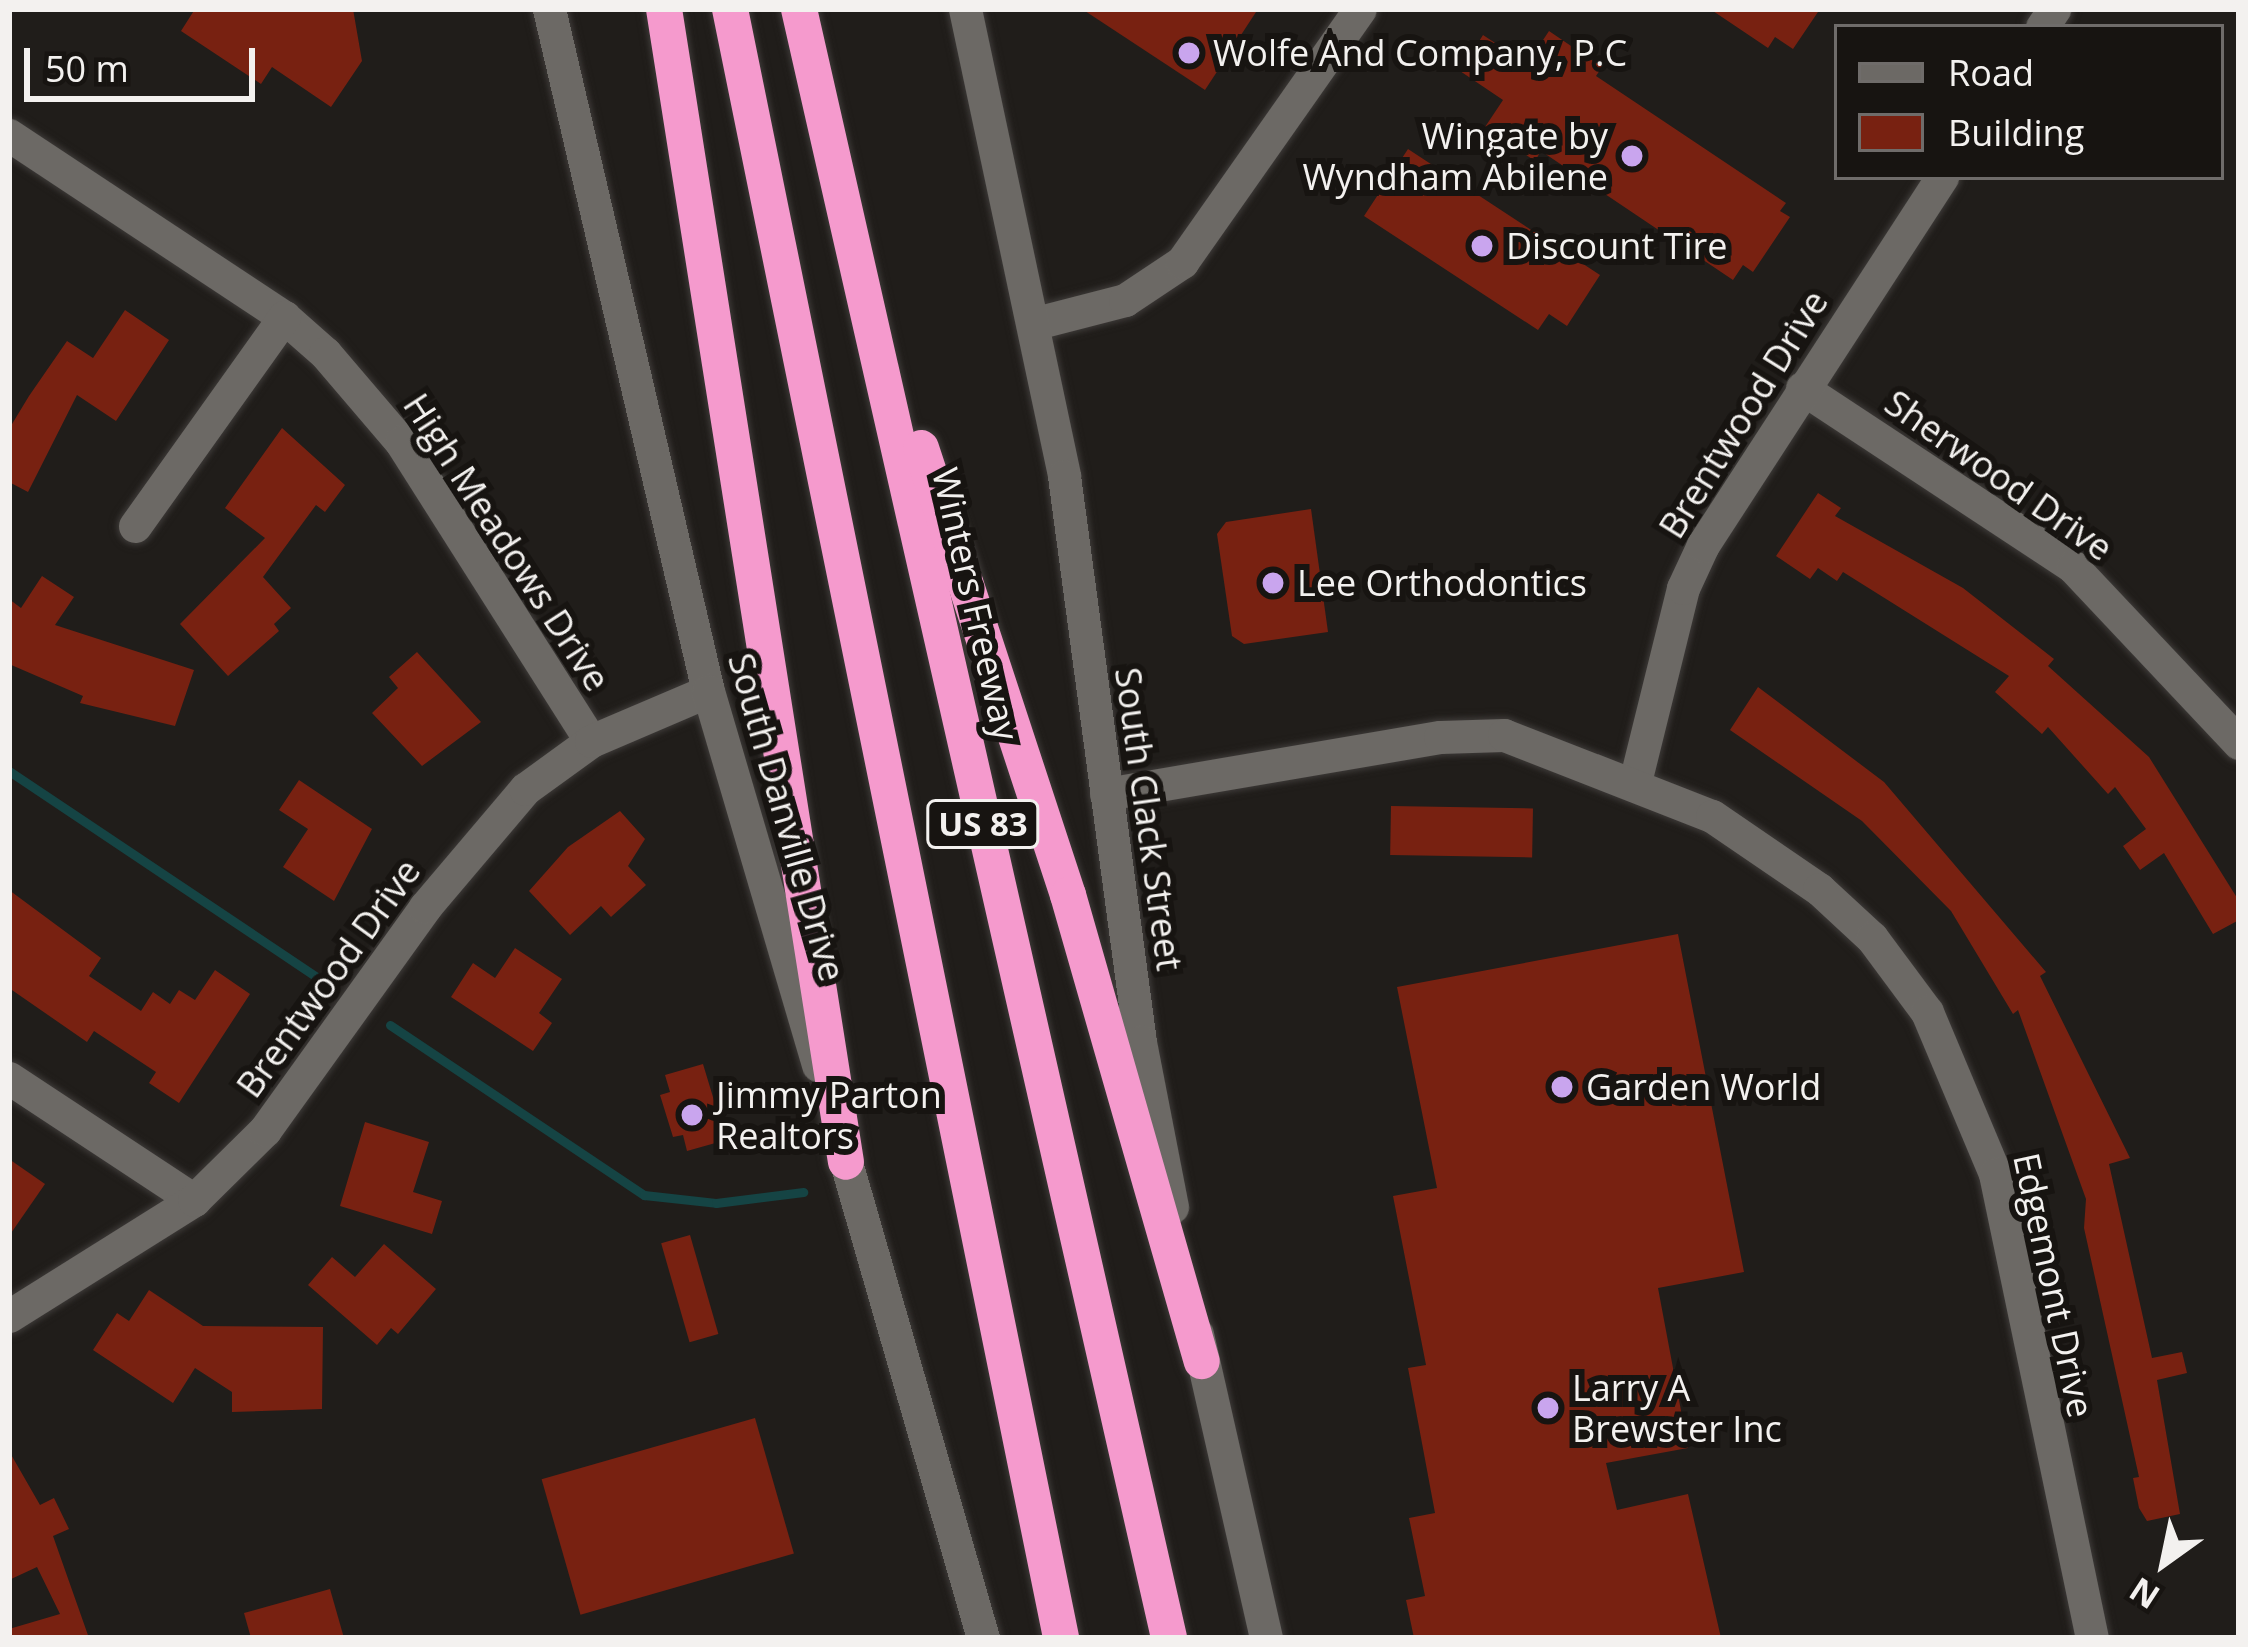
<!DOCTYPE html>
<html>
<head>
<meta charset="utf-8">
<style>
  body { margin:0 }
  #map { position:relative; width:2248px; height:1647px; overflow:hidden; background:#201d1a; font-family:"Open Sans",sans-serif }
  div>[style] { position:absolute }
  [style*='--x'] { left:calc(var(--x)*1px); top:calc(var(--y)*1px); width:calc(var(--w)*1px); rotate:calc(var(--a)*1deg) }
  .stream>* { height:9px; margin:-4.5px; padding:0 4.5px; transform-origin:4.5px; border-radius:4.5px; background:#154444 }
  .building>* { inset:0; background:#782111; transform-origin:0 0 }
  .roads { filter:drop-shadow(0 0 3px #3d3a38) drop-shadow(0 0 3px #3d3a38) }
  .minor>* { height:33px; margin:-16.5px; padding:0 16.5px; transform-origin:16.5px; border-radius:16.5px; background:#6c6965 }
  .tertiary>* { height:33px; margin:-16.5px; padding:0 16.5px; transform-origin:16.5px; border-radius:16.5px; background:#6c6965 }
  .secondary>* { height:33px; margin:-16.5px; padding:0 16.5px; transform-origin:16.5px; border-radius:16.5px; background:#6c6965 }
  .motorway>* { height:36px; margin:-18px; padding:0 18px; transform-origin:18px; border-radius:18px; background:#f59acd }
  .dots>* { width:33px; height:33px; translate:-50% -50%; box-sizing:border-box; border:6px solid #171411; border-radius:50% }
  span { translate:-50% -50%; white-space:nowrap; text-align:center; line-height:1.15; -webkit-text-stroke:12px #171411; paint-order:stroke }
  .shield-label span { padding:3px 9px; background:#171411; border:3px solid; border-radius:9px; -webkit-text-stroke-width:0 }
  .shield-label { font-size:33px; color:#f3f1ef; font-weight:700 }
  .poi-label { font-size:36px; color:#f3f1ef }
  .left { translate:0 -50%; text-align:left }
  .right { translate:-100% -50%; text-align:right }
  .street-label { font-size:36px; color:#f3f1ef }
  .frame { position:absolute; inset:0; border:12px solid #f3f1ef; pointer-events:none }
  .legend { position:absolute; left:1834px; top:24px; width:390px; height:156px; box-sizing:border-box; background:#171411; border:3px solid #6f6c6a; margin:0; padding:15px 21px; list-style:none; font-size:36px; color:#f3f1ef }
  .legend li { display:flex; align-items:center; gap:24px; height:60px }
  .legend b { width:60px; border:3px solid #6f6c6a }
  .north { position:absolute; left:2104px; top:1503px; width:120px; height:120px; -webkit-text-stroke:9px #171411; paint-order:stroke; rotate:213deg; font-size:33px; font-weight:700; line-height:48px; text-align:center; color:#f3f1ef }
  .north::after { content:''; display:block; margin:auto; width:42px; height:54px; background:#f3f1ef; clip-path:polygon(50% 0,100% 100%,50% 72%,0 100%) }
  .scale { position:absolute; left:24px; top:48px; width:231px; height:54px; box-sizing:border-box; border:6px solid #f3f1ef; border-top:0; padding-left:15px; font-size:36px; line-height:42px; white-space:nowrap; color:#f3f1ef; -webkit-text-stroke:9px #171411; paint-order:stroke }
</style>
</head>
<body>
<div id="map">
  <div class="stream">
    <div style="--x:9;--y:771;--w:389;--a:33.8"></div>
    <div style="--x:390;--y:1025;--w:306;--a:33.8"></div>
    <div style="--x:644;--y:1195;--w:72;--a:6.3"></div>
    <div style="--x:716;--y:1203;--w:88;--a:-7.2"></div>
  </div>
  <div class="building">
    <div style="clip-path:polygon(195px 9px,353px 9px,362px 61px,331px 107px,272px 67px,261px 84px,181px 31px)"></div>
    <div style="clip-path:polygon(1082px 9px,1258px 9px,1205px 90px)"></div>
    <div style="clip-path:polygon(1710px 9px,1820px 9px,1793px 49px,1775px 37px,1768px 48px)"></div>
    <div style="clip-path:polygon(1549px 31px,1602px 67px,1596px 76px,1786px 203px,1780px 211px,1790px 217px,1753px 272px,1743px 265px,1733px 280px,1541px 151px,1535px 161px,1485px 127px,1503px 100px,1460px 71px,1483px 35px,1527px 64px)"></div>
    <div style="clip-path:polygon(1408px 149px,1600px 275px,1567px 326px,1549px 314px,1538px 330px,1364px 216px)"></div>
    <div style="clip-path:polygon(125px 310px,169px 340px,116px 421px,77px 395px,28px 492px,9px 482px,9px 429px,29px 396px,67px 341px,93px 358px)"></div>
    <div style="clip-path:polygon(282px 428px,345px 485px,325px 512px,316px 505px,263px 577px,291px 608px,274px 624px,279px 631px,228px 676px,180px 624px,265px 538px,225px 508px)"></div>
    <div style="clip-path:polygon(1818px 493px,1841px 508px,1835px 516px,1963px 588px,2054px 659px,2048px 666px,2149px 757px,2239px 901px,2239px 920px,2213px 934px,2164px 853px,2140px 870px,2123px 846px,2146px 829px,2115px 787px,2108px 794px,2048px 727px,2042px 734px,1995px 692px,2009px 676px,1843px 572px,1837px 581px,1818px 568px,1810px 579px,1776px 556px)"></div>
    <div style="clip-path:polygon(1311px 509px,1328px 632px,1244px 644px,1232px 636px,1217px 534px,1226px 522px)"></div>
    <div style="clip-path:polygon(42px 576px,74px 597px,55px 625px,194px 670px,175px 726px,80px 703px,83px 696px,9px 664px,9px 599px,21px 608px)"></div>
    <div style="clip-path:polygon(417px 652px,481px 722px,422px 766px,372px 713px,398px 688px,389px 677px)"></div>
    <div style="clip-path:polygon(1758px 687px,1884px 782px,2046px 972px,2040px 976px,2130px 1158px,2109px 1164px,2152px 1358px,2182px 1352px,2187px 1373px,2157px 1380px,2180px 1514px,2147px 1521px,2139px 1508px,2133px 1478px,2139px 1477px,2084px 1228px,2086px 1199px,2018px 1010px,2013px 1014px,1951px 911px,1862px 821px,1730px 730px)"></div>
    <div style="clip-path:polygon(299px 780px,372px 829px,334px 901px,283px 867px,308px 829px,279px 810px)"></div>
    <div style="left:1391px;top:806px;width:142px;height:49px;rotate:1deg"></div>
    <div style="clip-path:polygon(620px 811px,645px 839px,628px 866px,646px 885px,611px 917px,601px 906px,570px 935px,529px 891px,568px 847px)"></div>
    <div style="clip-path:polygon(9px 890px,101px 958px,89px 976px,141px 1011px,153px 992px,170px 1004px,179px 990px,195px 1000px,215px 970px,250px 994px,179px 1103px,149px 1083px,156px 1072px,94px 1031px,87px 1042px,9px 988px)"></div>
    <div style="clip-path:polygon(1678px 934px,1744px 1272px,1658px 1288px,1688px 1448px,1606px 1463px,1617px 1510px,1688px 1494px,1721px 1638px,1414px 1638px,1406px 1600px,1425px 1596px,1409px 1518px,1435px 1513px,1408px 1368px,1426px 1365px,1393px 1196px,1437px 1188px,1397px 987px)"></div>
    <div style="clip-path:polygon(515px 948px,562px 979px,539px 1013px,552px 1023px,533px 1051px,451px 997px,473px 963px,495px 978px)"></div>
    <div style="clip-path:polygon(703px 1064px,726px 1140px,687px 1151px,683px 1135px,673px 1137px,660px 1095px,670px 1092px,665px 1075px)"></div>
    <div style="clip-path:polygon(365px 1122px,429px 1142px,413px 1192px,442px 1201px,432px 1234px,340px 1206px)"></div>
    <div style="clip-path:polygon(9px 1159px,45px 1184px,9px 1236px)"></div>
    <div style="left:690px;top:1235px;width:103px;height:30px;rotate:74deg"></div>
    <div style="clip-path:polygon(384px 1244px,436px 1289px,398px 1334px,391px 1328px,377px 1345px,308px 1285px,332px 1257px,355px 1277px)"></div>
    <div style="clip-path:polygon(149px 1290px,203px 1326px,323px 1327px,322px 1409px,232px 1412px,232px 1392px,195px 1368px,173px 1403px,93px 1350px,117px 1313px,129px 1321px)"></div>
    <div style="left:755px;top:1418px;width:141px;height:222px;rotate:74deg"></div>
    <div style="clip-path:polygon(9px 1451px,40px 1505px,54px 1498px,69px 1529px,53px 1536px,89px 1638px,9px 1638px,9px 1629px,60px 1614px,37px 1567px,9px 1580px)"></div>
    <div style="clip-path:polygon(330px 1589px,344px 1638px,251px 1638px,244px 1613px)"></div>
  </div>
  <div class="roads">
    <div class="minor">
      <div style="--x:2042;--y:27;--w:22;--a:-56"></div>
      <div style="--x:9;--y:135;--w:330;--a:33.5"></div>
      <div style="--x:284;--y:317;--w:55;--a:41.3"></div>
      <div style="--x:325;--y:353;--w:117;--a:49.5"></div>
      <div style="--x:401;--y:442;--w:354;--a:57.6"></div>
      <div style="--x:1802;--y:388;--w:325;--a:33.4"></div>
      <div style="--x:2073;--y:567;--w:242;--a:46.7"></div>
      <div style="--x:135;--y:526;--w:257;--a:-54.5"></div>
      <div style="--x:1635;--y:782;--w:200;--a:-76.1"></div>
      <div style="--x:1683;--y:588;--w:47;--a:-65.1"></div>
      <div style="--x:1703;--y:545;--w:439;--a:-57"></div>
      <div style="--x:1106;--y:794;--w:339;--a:-9.7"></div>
      <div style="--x:1440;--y:737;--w:64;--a:-1.8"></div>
      <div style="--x:1504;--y:735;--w:223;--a:21.3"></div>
      <div style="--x:1712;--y:816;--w:130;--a:34.3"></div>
      <div style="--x:1819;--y:889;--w:72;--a:42.8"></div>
      <div style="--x:1872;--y:938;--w:92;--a:53.4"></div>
      <div style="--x:1927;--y:1012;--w:176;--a:67.2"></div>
      <div style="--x:1995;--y:1174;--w:474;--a:78.2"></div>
      <div style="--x:9;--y:1078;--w:222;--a:33.4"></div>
      <div style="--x:9;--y:1316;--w:218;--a:-32.1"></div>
      <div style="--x:194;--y:1200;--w:100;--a:-44.6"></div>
      <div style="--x:265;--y:1130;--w:274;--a:-54.3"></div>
      <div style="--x:425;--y:907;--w:155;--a:-49.7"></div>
      <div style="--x:525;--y:789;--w:82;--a:-36"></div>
      <div style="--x:591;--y:741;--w:127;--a:-23.1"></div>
    </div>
    <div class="tertiary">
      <div style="--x:1036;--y:323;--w:92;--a:-14.5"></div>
      <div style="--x:1125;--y:300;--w:69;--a:-33.7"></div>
      <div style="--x:1182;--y:262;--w:309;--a:-54.9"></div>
    </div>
    <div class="secondary">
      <div style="--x:549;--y:9;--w:700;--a:76.88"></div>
      <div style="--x:708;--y:691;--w:390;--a:73.6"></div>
      <div style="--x:965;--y:9;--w:477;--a:78"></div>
      <div style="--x:1064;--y:476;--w:571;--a:82.35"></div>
      <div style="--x:1140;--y:1042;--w:168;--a:79"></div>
      <div style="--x:839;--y:1138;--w:520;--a:73.93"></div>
      <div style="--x:1197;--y:1334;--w:312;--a:77.2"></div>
    </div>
    <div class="motorway">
      <div style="--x:664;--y:9;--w:1167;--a:81.03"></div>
      <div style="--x:730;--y:9;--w:1662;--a:78.51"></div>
      <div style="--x:799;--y:9;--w:1670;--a:77.2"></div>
      <div style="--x:921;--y:448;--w:471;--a:71.8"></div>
      <div style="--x:1068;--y:895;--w:485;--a:74"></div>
    </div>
  </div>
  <div class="dots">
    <div style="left:1189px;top:53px;background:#c9a5ee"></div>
    <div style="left:1632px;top:156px;background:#c9a5ee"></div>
    <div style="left:1482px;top:246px;background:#c9a5ee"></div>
    <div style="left:1273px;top:583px;background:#c9a5ee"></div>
    <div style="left:1562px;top:1087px;background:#c9a5ee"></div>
    <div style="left:692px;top:1115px;background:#c9a5ee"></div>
    <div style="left:1548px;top:1408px;background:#c9a5ee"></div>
  </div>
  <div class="shield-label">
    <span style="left:983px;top:824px">US 83</span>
  </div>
  <div class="poi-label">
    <span class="left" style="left:1213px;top:53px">Wolfe And Company, P.C</span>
    <span class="right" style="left:1608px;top:156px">Wingate by<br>Wyndham Abilene</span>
    <span class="left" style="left:1506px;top:246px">Discount Tire</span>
    <span class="left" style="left:1297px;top:583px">Lee Orthodontics</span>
    <span class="left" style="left:1586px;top:1087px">Garden World</span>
    <span class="left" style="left:716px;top:1115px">Jimmy Parton<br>Realtors</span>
    <span class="left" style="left:1572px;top:1408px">Larry A<br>Brewster Inc</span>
  </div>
  <div class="street-label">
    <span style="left:1743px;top:414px;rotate:-58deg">Brentwood Drive</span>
    <span style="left:1999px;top:475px;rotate:35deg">Sherwood Drive</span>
    <span style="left:507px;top:542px;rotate:57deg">High Meadows Drive</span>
    <span style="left:976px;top:604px;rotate:77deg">Winters Freeway</span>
    <span style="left:787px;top:817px;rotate:74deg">South Danville Drive</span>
    <span style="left:1149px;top:819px;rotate:82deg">South Clack Street</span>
    <span style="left:328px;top:978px;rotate:-54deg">Brentwood Drive</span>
    <span style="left:2054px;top:1285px;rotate:78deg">Edgemont Drive</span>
  </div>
  <div class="frame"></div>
  <ul class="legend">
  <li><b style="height:15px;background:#6c6965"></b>Road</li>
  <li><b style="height:33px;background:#782111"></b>Building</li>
  </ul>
  <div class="north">N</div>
  <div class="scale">50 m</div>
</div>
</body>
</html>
